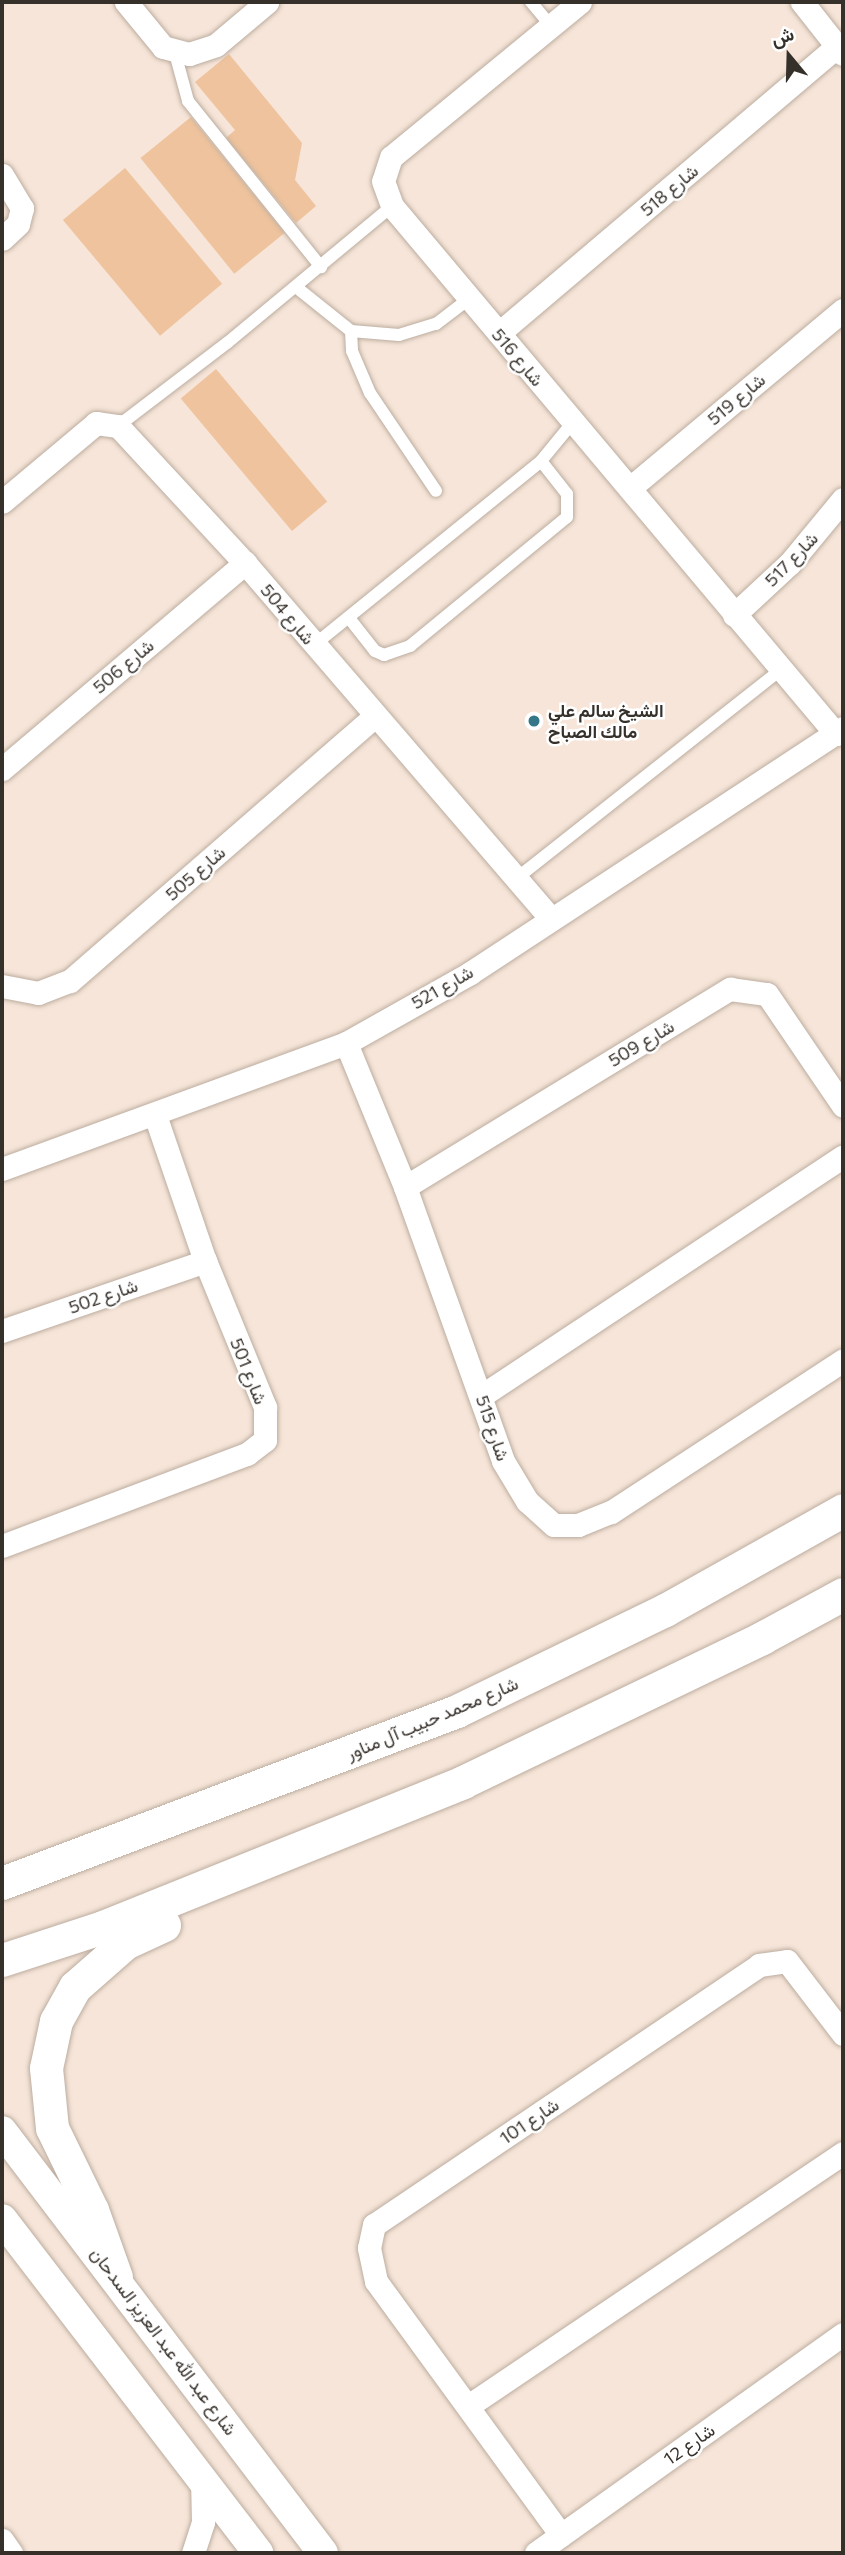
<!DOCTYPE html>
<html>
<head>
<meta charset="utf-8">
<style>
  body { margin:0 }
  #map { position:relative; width:845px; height:2555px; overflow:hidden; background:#f6e5d8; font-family:Commissioner,Vazirmatn,sans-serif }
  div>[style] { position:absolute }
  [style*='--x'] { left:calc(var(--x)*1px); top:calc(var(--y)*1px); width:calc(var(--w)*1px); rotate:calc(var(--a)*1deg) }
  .green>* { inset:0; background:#eec39d; transform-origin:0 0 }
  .roads { filter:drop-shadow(0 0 2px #bcada0) drop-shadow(0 0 2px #bcada0) }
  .service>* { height:12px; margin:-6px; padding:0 6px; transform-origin:6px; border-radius:6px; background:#fff }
  .minor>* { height:23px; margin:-11.5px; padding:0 11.5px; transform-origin:11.5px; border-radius:11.5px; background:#fff }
  .tertiary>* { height:30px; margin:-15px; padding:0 15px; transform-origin:15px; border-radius:15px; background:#fff }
  .secondary>* { height:33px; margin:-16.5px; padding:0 16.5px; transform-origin:16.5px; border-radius:16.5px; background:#fff }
  .dots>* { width:19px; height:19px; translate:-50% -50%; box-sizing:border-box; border:4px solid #fff; border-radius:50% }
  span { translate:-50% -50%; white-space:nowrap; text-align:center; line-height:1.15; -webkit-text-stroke:5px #fff; paint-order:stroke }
  .street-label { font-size:18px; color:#36302b }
  .poi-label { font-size:18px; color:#36302b; font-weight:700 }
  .left { translate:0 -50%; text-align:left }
  .frame { position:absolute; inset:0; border:4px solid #36302b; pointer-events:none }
  .north { position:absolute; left:754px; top:21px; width:70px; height:70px; -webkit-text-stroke:5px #fff; paint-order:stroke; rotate:341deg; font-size:19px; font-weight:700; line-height:28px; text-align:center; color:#36302b }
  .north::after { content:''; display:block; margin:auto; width:24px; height:32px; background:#36302b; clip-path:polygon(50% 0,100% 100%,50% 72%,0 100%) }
</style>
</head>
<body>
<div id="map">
  <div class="green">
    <div style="clip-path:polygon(229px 54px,302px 143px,295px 180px,316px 206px,296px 223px,226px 138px,235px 130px,195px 82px)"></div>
    <div style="left:191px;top:117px;width:149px;height:65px;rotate:51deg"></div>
    <div style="left:125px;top:168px;width:151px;height:81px;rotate:50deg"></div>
    <div style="left:216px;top:369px;width:173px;height:46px;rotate:50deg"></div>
  </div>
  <div class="roads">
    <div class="service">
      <div style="--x:531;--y:2;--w:31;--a:50"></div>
      <div style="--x:175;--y:53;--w:50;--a:74.8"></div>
      <div style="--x:188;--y:101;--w:213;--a:51.3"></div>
      <div style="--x:296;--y:287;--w:70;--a:38.7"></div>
      <div style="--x:351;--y:331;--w:48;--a:4.8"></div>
      <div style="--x:399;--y:335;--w:39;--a:-17"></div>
      <div style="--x:436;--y:324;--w:43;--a:-37.4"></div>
      <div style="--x:351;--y:331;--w:20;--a:87"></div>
      <div style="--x:352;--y:351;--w:46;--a:66.8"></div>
      <div style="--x:370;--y:393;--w:118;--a:56"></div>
      <div style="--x:118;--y:426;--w:137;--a:-37.3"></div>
      <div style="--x:227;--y:343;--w:214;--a:-39.7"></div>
      <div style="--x:349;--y:618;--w:42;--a:51.8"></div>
      <div style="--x:375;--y:651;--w:10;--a:24"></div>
      <div style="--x:384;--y:655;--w:28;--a:-19"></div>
      <div style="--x:410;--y:646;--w:203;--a:-39.4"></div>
      <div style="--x:567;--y:517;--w:23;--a:-90"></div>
      <div style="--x:567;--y:494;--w:42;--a:-128.2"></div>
      <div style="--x:314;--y:645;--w:292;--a:-39"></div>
      <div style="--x:541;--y:461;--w:50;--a:-50.6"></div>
      <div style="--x:517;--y:878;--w:335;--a:-38.3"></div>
    </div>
    <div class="minor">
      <div style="--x:126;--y:2;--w:58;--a:50.6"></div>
      <div style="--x:163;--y:47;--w:27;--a:15"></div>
      <div style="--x:189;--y:54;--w:28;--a:-18"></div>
      <div style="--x:216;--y:45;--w:67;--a:-40.1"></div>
      <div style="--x:580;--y:2;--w:244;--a:140.6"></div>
      <div style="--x:391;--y:157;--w:25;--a:108"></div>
      <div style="--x:383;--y:181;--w:27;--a:70"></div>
      <div style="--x:392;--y:206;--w:690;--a:49.94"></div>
      <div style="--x:802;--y:2;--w:66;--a:51.7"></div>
      <div style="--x:2;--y:175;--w:39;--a:59"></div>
      <div style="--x:22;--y:208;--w:16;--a:104"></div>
      <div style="--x:18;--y:224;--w:22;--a:137"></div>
      <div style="--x:499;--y:333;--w:444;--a:-40.3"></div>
      <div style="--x:630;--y:488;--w:278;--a:-39.9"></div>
      <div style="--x:2;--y:502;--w:123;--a:-40"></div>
      <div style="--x:96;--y:423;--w:22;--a:8"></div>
      <div style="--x:118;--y:426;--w:187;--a:47.2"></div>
      <div style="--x:245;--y:563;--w:467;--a:49.3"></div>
      <div style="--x:734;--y:615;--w:76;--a:-42.9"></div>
      <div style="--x:790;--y:563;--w:83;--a:-50.4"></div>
      <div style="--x:2;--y:769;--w:319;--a:-40.3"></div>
      <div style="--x:2;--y:986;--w:37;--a:11"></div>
      <div style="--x:38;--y:993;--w:34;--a:-21"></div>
      <div style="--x:70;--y:981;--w:403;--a:-41"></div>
      <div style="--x:346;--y:1043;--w:156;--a:67.7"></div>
      <div style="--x:405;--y:1187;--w:291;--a:70.3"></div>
      <div style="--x:503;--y:1461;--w:47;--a:59"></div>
      <div style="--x:527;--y:1501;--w:36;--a:42"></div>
      <div style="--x:554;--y:1525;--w:24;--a:0"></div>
      <div style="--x:578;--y:1525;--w:35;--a:-22"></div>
      <div style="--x:611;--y:1512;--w:277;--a:-33.2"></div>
      <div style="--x:2;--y:1169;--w:366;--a:-20.1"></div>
      <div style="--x:346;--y:1043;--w:142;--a:-29.4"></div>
      <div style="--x:470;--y:973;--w:446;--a:-33.3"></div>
      <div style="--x:405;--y:1187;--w:381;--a:-31.4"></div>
      <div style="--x:730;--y:989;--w:37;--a:8"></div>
      <div style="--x:767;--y:994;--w:135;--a:55.8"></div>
      <div style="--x:2;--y:1331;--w:215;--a:-19"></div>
      <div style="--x:481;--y:1396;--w:434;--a:-33.5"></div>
      <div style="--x:2;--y:1546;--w:262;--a:-20.6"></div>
      <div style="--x:247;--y:1454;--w:23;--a:-38"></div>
      <div style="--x:265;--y:1440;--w:33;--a:-90"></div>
      <div style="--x:265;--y:1407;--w:158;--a:-112.3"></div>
      <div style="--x:205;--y:1261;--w:154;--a:-108.9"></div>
      <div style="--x:468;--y:2406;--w:452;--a:-34"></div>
      <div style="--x:561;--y:2535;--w:314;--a:-126.1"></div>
      <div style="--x:376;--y:2281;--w:34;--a:-102"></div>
      <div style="--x:369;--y:2248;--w:24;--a:-78"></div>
      <div style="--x:374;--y:2225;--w:465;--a:-34"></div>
      <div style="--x:759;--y:1965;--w:28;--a:-8"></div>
      <div style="--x:787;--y:1961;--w:92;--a:52.5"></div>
      <div style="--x:2;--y:2540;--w:16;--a:55"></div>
      <div style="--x:193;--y:2553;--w:33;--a:-72"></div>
      <div style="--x:203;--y:2522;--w:45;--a:-91.3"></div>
      <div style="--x:536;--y:2553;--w:377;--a:-35.5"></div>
    </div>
    <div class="tertiary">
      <div style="--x:2;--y:2131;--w:530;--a:52.74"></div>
      <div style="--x:2;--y:2219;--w:421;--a:52.5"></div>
    </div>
    <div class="secondary">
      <div style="--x:2;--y:1883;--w:486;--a:-20.7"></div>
      <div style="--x:457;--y:1711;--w:231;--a:-25.9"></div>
      <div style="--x:665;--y:1610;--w:204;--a:-29.3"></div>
      <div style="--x:2;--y:1960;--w:106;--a:-18.1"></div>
      <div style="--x:103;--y:1927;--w:388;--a:-21.9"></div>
      <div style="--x:463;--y:1782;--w:332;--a:-25.7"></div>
      <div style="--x:762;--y:1638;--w:92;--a:-28.5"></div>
      <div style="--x:116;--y:2277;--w:71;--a:-109.7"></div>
      <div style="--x:92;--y:2210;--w:91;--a:-116"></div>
      <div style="--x:52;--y:2128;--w:60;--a:-95.7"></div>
      <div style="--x:46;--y:2068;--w:48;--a:-78"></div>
      <div style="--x:56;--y:2021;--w:39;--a:-61"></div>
      <div style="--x:75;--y:1987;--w:67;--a:-41.3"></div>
      <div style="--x:125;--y:1943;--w:43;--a:-24.8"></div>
    </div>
  </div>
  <div class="dots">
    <div style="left:534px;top:721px;background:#347788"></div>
  </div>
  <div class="street-label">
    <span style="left:669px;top:190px;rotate:-40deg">شارع 518</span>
    <span style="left:518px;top:357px;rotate:50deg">شارع 516</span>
    <span style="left:736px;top:399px;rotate:-40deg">شارع 519</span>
    <span style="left:791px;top:559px;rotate:-46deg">شارع 517</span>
    <span style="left:288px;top:614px;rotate:50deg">شارع 504</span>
    <span style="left:123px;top:666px;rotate:-40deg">شارع 506</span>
    <span style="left:195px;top:873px;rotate:-41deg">شارع 505</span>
    <span style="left:442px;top:987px;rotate:-30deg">شارع 521</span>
    <span style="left:641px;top:1043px;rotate:-31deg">شارع 509</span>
    <span style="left:103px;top:1296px;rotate:-19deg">شارع 502</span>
    <span style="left:249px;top:1371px;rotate:68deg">شارع 501</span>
    <span style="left:493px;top:1428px;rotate:71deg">شارع 515</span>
    <span style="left:432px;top:1718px;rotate:-23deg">شارع محمد حبيب آل مناور</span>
    <span style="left:529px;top:2121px;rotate:-34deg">شارع 101</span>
    <span style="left:164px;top:2341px;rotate:53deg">شارع عبد الله عبد العزيز السدحان</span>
    <span style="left:689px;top:2444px;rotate:-35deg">شارع 12</span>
  </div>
  <div class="poi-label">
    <span class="left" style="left:548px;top:721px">الشيخ سالم علي<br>مالك الصباح</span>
  </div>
  <div class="frame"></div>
  <div class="north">ش</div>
</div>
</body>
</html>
